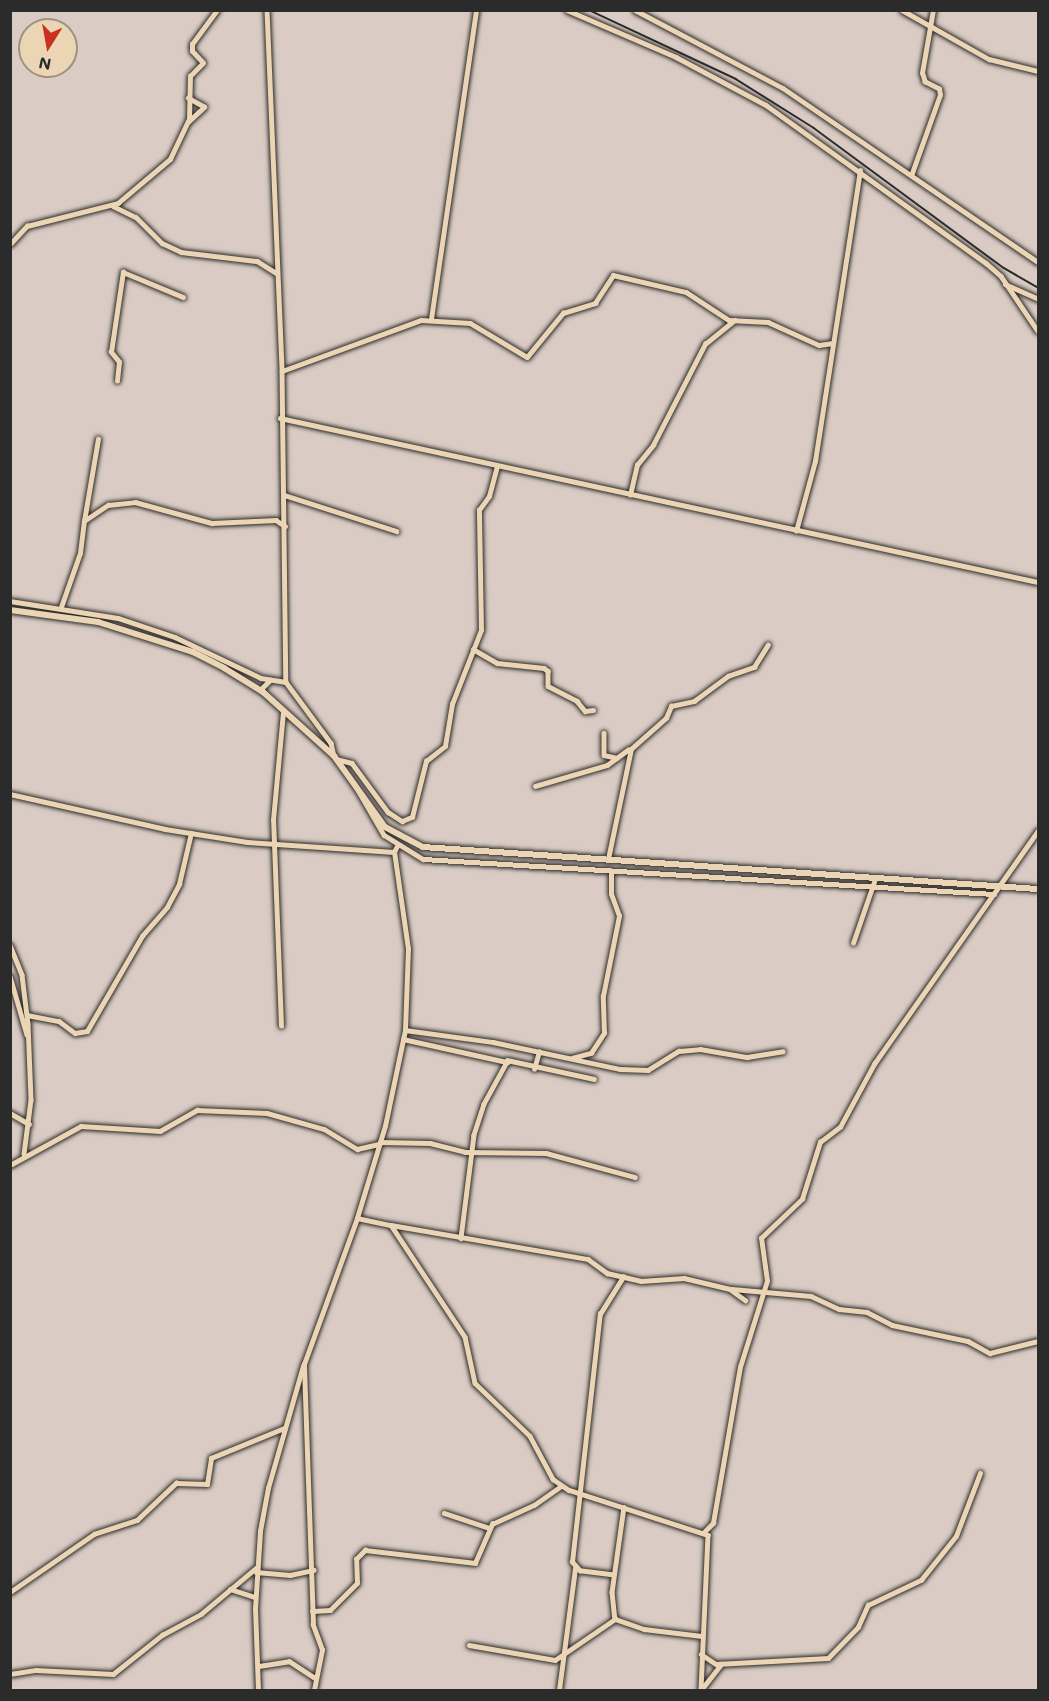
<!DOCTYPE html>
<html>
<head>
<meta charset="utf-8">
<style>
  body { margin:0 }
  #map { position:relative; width:1049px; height:1701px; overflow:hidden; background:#daccc4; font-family:Mali,sans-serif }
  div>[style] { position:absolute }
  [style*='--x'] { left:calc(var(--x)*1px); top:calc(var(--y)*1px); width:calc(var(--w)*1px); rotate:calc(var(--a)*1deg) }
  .roads { filter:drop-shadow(0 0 2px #2b2b2b) drop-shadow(0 0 2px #2b2b2b) }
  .street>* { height:4.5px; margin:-2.25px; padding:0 2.25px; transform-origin:2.25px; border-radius:2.25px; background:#ebd5b4 }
  .secondary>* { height:6px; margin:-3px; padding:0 3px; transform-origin:3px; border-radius:3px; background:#ebd5b4 }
  .rail>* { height:1.5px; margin:-0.75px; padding:0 0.75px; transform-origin:0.75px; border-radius:0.75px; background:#2b2b2b }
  span { translate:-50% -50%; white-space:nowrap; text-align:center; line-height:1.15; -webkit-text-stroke:4.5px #ebd5b4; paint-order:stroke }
  .frame { position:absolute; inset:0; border:12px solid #2b2b2b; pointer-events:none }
  .north { position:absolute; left:18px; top:18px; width:60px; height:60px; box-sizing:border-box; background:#ebd5b4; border:2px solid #9e917d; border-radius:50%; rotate:191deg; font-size:16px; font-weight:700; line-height:24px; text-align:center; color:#2b2b2b }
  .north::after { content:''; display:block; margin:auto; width:21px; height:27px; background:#c8321e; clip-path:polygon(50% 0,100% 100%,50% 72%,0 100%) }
</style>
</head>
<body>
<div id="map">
  <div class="roads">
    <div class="street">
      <div style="--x:267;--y:10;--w:361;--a:87.6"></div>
      <div style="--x:282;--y:371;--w:311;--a:89.3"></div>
      <div style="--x:286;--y:682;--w:76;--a:53.6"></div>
      <div style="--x:331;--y:743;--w:13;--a:77"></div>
      <div style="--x:567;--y:10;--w:119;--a:23.3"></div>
      <div style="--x:676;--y:57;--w:102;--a:28.1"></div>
      <div style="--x:766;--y:105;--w:271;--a:35.7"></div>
      <div style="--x:986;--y:263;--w:20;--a:41"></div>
      <div style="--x:1001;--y:276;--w:66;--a:56.1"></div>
      <div style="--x:635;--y:10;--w:167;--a:27.8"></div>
      <div style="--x:783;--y:88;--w:309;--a:34.3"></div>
      <div style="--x:902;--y:10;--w:100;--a:29.4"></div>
      <div style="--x:989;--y:59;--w:50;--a:13.8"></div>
      <div style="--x:188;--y:122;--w:22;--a:-43"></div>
      <div style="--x:204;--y:107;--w:18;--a:-151"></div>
      <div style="--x:912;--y:173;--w:83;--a:-70.3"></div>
      <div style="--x:940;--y:95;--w:6;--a:-99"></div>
      <div style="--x:939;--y:89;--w:16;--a:-153"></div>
      <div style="--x:925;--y:82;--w:9;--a:-108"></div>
      <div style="--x:922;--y:73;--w:64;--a:-80.1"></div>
      <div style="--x:113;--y:206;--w:25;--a:26"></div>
      <div style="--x:136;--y:217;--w:37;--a:45"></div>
      <div style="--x:162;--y:243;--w:21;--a:25"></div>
      <div style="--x:181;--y:252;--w:77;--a:6.8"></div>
      <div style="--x:257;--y:261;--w:22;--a:32"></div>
      <div style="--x:10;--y:244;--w:25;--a:-47"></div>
      <div style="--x:27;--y:226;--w:94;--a:-14.2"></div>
      <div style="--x:118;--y:203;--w:68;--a:-40.2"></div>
      <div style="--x:170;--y:159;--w:44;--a:-64.6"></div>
      <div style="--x:189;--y:119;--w:43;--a:-88.7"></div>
      <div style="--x:190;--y:76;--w:18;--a:-45"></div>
      <div style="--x:203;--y:63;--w:16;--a:-133"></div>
      <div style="--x:192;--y:51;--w:7;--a:-90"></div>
      <div style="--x:192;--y:44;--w:42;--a:-53.7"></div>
      <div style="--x:1005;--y:284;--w:36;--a:24"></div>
      <div style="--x:431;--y:319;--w:312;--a:-81.7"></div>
      <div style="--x:282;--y:371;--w:148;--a:-20.1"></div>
      <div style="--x:421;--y:320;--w:49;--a:3.5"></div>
      <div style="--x:470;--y:323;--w:66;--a:30.8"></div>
      <div style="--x:527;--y:357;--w:57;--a:-50.7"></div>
      <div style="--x:563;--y:313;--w:34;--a:-17"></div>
      <div style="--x:595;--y:303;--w:33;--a:-57"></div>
      <div style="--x:613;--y:275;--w:75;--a:13.1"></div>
      <div style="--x:686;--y:292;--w:51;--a:33.1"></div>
      <div style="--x:729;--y:320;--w:39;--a:3"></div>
      <div style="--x:768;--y:322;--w:56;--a:24.3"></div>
      <div style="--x:819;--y:345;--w:14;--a:-8"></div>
      <div style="--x:117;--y:381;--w:19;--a:-84"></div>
      <div style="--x:119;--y:362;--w:13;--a:-129"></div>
      <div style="--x:111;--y:352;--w:81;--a:-81.5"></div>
      <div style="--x:123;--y:272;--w:65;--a:22.6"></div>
      <div style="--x:280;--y:418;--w:776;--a:12.21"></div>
      <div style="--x:284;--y:495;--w:118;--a:17.8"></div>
      <div style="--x:630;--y:495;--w:31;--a:-77"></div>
      <div style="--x:637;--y:465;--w:26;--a:-51"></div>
      <div style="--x:653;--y:445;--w:114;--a:-62.8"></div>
      <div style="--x:705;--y:344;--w:38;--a:-39"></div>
      <div style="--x:84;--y:521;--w:83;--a:-80.3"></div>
      <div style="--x:796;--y:531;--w:73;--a:-74.8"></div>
      <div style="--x:815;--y:461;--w:294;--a:-81.2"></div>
      <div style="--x:10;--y:601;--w:109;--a:8.9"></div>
      <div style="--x:118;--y:618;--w:60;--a:18.4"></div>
      <div style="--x:175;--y:637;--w:95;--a:25.5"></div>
      <div style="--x:261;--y:678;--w:25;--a:9"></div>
      <div style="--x:61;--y:607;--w:57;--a:-70.6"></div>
      <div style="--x:80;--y:553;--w:32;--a:-83"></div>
      <div style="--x:84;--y:521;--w:29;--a:-34"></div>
      <div style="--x:108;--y:505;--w:27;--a:-6"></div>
      <div style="--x:135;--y:502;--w:80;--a:15.3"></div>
      <div style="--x:212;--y:523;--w:64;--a:-2.7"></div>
      <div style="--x:276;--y:520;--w:11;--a:34"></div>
      <div style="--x:473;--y:649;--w:28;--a:30"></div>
      <div style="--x:497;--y:663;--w:47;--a:6.1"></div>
      <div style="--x:544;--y:668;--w:5;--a:37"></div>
      <div style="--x:548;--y:671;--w:15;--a:90"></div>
      <div style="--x:548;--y:686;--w:33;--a:27"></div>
      <div style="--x:577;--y:701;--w:13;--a:51"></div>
      <div style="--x:585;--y:711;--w:8;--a:-7"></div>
      <div style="--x:260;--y:690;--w:14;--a:-45"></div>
      <div style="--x:604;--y:733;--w:22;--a:90"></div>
      <div style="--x:604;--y:755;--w:13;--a:13"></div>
      <div style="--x:336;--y:759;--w:16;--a:14"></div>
      <div style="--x:352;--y:763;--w:61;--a:53.7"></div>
      <div style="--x:388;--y:812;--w:17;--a:33"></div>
      <div style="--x:402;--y:821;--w:11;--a:-22"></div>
      <div style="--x:412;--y:817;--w:58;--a:-76"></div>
      <div style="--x:426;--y:761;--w:24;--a:-38"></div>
      <div style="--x:445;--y:746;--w:43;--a:-80.5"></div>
      <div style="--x:452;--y:704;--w:79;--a:-68.6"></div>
      <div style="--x:481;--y:630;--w:120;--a:-91"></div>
      <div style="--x:479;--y:510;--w:17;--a:-54"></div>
      <div style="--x:489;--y:496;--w:31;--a:-75"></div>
      <div style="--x:354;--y:783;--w:60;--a:60"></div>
      <div style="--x:384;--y:835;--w:46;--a:31.6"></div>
      <div style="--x:423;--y:859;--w:572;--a:3.51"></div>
      <div style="--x:535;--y:786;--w:75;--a:-16.3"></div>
      <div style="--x:607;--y:765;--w:26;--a:-36"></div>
      <div style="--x:10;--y:794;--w:159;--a:12.7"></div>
      <div style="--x:165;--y:829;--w:83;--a:9"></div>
      <div style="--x:247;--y:842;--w:147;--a:3.9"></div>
      <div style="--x:608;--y:859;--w:112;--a:-78.2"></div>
      <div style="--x:631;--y:749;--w:47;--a:-41.5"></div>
      <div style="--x:666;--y:718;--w:13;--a:-67"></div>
      <div style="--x:671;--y:706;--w:24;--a:-12"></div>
      <div style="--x:694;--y:701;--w:42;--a:-36.3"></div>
      <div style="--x:728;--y:676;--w:28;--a:-19"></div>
      <div style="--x:754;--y:667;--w:26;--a:-58"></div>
      <div style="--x:853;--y:943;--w:65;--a:-71"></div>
      <div style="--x:10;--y:945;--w:32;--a:68"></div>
      <div style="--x:22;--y:975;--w:49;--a:83"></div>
      <div style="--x:28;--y:1024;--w:76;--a:87.7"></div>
      <div style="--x:31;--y:1100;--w:54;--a:97.4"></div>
      <div style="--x:10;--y:976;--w:61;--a:73.9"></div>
      <div style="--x:27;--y:1015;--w:33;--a:11"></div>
      <div style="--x:59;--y:1021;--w:20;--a:37"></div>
      <div style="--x:75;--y:1033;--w:12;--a:-9"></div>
      <div style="--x:87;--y:1031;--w:110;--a:-59.9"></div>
      <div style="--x:142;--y:936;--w:38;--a:-49"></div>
      <div style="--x:167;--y:907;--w:26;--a:-62"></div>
      <div style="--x:179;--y:884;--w:52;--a:-76.8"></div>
      <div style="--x:281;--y:1026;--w:206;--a:-92.2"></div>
      <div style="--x:273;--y:820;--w:108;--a:-84.7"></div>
      <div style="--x:405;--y:1030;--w:89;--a:7.8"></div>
      <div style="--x:493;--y:1042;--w:130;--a:12"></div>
      <div style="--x:620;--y:1069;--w:28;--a:2"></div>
      <div style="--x:648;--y:1070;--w:36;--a:-32"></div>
      <div style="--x:679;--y:1051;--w:21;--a:-5"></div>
      <div style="--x:700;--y:1049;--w:48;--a:9.7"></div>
      <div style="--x:747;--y:1057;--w:36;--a:-9"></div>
      <div style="--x:403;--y:1039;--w:107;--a:12.5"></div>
      <div style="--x:507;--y:1062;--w:48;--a:118.7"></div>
      <div style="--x:484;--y:1104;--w:33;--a:108"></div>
      <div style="--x:474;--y:1135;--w:104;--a:97.2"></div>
      <div style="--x:572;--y:1058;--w:20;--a:-15"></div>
      <div style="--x:591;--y:1053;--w:24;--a:-57"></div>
      <div style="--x:604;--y:1033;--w:37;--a:-92"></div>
      <div style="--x:603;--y:996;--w:82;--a:-78.7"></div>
      <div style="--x:619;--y:916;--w:23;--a:-110"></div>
      <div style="--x:611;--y:894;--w:23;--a:-90"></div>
      <div style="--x:507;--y:1060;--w:89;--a:12.3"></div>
      <div style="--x:534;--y:1069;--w:18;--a:-74"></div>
      <div style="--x:10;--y:1113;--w:22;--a:30"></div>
      <div style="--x:380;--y:1142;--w:50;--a:1.1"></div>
      <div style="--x:430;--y:1143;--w:36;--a:14"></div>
      <div style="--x:465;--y:1152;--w:81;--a:0.7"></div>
      <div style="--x:546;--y:1153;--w:92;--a:15.1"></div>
      <div style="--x:10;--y:1165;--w:81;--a:-28.8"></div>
      <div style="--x:81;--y:1126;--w:79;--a:3.6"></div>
      <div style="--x:160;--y:1131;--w:43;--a:-29.6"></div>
      <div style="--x:197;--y:1110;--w:70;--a:2.5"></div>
      <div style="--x:267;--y:1113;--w:59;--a:15.7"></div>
      <div style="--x:324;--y:1129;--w:39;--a:31"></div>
      <div style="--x:357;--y:1149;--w:23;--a:-13"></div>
      <div style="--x:357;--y:1218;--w:35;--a:12"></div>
      <div style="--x:391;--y:1225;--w:134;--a:56.5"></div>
      <div style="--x:465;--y:1337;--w:47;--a:77.7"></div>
      <div style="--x:475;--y:1383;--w:76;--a:43.9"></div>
      <div style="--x:530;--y:1436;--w:49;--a:61.9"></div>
      <div style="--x:553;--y:1479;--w:19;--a:35"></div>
      <div style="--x:569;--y:1490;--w:146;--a:17.9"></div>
      <div style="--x:708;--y:1535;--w:155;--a:92.6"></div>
      <div style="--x:391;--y:1225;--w:200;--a:9.8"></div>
      <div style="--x:588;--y:1259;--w:24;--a:36"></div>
      <div style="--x:607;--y:1273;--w:35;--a:13"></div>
      <div style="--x:641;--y:1281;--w:43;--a:-4"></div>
      <div style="--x:684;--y:1278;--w:47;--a:13.4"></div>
      <div style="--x:730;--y:1289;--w:19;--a:36"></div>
      <div style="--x:732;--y:1289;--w:79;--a:5.1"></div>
      <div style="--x:811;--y:1296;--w:31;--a:25"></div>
      <div style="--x:839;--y:1309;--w:28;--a:6"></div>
      <div style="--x:867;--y:1312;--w:28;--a:27"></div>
      <div style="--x:892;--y:1325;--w:78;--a:11.9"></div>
      <div style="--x:968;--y:1341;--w:25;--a:29"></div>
      <div style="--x:990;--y:1353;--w:49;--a:-14"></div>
      <div style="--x:624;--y:1507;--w:86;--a:98"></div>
      <div style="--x:612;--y:1592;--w:27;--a:84"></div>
      <div style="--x:615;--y:1619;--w:31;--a:19"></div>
      <div style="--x:644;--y:1629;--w:58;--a:6.9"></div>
      <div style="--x:444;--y:1513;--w:47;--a:18.4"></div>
      <div style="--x:704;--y:1532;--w:13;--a:-45"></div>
      <div style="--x:713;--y:1523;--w:158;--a:-80.2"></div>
      <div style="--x:740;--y:1367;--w:90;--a:-72.6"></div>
      <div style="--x:767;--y:1281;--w:43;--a:-97.9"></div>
      <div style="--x:761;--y:1238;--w:57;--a:-43.6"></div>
      <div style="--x:802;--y:1199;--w:60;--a:-72.5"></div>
      <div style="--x:820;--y:1142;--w:25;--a:-37"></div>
      <div style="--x:840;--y:1127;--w:72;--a:-61.6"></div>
      <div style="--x:874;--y:1064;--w:285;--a:-54.9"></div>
      <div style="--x:256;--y:1572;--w:34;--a:5"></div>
      <div style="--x:290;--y:1575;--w:24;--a:-12"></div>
      <div style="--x:614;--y:1575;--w:34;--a:-173"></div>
      <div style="--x:580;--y:1571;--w:12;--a:-132"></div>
      <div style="--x:572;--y:1562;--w:250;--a:-83.6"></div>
      <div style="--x:600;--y:1314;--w:44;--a:-58.1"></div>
      <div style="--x:230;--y:1589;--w:26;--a:18"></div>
      <div style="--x:10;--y:1592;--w:102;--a:-34.6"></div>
      <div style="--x:94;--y:1534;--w:45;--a:-18"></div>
      <div style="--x:137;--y:1520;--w:54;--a:-43.5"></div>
      <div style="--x:176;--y:1483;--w:31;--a:2"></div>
      <div style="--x:207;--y:1484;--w:26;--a:-81"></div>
      <div style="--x:211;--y:1458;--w:79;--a:-22.3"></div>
      <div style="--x:312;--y:1611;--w:18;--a:-3"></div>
      <div style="--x:330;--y:1610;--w:38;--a:-45"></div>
      <div style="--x:357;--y:1583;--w:24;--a:-92"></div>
      <div style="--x:356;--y:1559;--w:13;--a:-45"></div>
      <div style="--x:365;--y:1550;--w:111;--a:6.7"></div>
      <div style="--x:475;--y:1563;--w:43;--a:-66.4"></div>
      <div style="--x:492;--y:1524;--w:46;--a:-24.3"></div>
      <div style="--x:534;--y:1505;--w:33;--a:-35"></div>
      <div style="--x:469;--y:1645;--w:87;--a:9.9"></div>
      <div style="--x:555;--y:1660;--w:73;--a:-34.3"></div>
      <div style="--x:701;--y:1654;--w:18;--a:34"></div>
      <div style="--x:716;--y:1664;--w:112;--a:-3.1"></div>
      <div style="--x:828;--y:1658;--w:43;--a:-45.9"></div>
      <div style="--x:858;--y:1627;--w:24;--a:-66"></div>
      <div style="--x:868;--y:1605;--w:59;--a:-25.3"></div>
      <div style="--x:921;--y:1580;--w:56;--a:-51.5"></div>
      <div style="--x:956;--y:1536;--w:67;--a:-69.1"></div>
      <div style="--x:259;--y:1666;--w:30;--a:-9"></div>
      <div style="--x:289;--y:1661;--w:30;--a:33"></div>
      <div style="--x:10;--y:1674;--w:26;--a:-9"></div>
      <div style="--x:36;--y:1670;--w:77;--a:3"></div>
      <div style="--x:113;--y:1674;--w:63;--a:-38.5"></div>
      <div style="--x:162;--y:1635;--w:44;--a:-28.3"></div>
      <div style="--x:201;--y:1614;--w:72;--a:-39.9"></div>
      <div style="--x:258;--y:1690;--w:81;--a:-92.1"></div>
      <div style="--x:255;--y:1609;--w:78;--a:-86.3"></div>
      <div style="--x:260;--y:1531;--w:44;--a:-79.5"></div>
      <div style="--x:268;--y:1488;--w:127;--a:-74"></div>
      <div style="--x:314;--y:1690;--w:41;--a:-78.7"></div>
      <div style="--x:322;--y:1650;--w:27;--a:-110"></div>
      <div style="--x:313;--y:1625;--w:261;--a:-92"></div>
      <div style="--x:304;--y:1364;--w:155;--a:-70"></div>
      <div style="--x:357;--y:1218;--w:96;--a:-73.1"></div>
      <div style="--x:385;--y:1126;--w:98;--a:-78.2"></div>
      <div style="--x:405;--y:1030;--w:81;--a:-87.9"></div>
      <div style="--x:408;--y:949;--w:98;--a:-98.2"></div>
      <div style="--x:394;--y:852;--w:7;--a:-63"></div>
      <div style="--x:559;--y:1690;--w:123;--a:-82.5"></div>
      <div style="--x:701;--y:1690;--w:33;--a:-52"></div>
    </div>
    <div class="secondary">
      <div style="--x:10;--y:610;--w:89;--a:7.8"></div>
      <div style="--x:98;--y:622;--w:100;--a:17.5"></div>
      <div style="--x:193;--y:652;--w:35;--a:27"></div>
      <div style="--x:224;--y:668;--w:46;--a:31.6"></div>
      <div style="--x:263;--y:692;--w:96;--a:42"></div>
      <div style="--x:334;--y:756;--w:87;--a:54.3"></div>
      <div style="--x:385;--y:827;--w:43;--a:27.8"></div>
      <div style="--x:423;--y:847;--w:616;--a:3.91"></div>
    </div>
  </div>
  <div class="rail">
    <div style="--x:589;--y:10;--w:162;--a:25.1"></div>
    <div style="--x:736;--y:79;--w:92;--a:32.1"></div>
    <div style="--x:814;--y:128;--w:236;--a:36.4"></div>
    <div style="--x:1004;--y:268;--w:39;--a:30"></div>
  </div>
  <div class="frame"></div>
  <div class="north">N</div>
</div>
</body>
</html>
